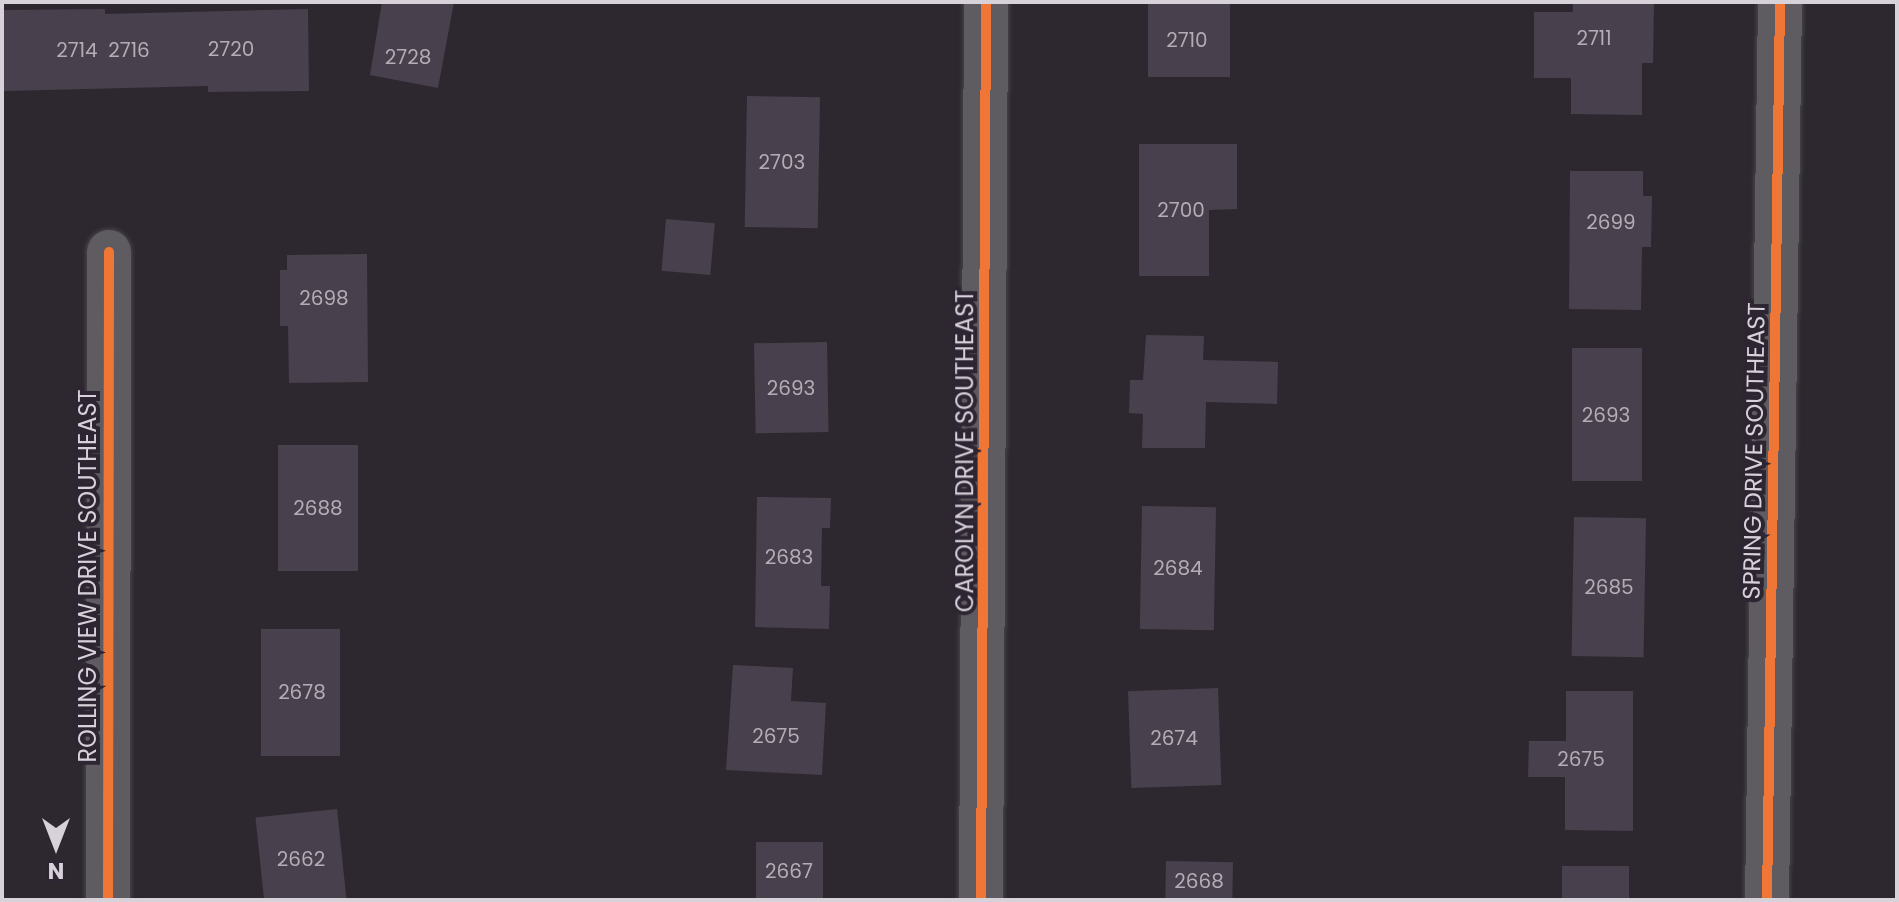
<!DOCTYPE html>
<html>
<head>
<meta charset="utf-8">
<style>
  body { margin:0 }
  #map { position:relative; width:1899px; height:902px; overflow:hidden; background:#2d282f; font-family:Poppins,sans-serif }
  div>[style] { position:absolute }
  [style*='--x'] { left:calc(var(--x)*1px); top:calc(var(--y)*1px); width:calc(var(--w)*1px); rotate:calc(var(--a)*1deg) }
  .building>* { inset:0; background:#48404c; transform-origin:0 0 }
  .roads { filter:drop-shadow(0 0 2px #48444a) drop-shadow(0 0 2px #48444a) }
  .minor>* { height:44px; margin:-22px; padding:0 22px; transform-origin:22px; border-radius:22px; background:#5f5c61 }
  .cycleway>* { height:10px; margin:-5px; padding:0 5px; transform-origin:5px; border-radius:5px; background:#f07635 }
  span { translate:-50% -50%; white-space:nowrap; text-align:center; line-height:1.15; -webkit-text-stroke:8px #2e2532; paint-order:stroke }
  .number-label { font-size:20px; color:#b3aeb6 }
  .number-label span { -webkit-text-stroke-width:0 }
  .street-label { font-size:24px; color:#d7d2da }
  .frame { position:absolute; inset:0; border:4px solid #d7d2da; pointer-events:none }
  .north { position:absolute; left:16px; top:806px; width:80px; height:80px; -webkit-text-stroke:6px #2e2532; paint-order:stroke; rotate:180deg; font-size:22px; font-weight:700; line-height:32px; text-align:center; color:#d7d2da }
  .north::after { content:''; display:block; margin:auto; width:28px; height:36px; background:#d7d2da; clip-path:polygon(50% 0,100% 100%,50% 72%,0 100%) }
</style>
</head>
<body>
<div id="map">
  <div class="building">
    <div style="clip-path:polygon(382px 2px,454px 2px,438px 88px,370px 75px)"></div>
    <div style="left:1148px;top:2px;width:82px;height:75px"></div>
    <div style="clip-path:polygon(1573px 2px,1654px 2px,1653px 63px,1642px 63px,1642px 115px,1571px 114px,1571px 78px,1534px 78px,1534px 12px,1573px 12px)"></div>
    <div style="clip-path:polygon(105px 9px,105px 14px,308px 9px,309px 91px,208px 92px,208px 86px,4px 91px,3px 10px)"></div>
    <div style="left:747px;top:96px;width:73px;height:131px;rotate:1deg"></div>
    <div style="clip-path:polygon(1139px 144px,1237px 144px,1237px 209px,1209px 210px,1209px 276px,1139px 276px)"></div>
    <div style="clip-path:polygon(1570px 171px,1643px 171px,1643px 196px,1652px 196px,1651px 247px,1642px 247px,1641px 310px,1569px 309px)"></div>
    <div style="left:666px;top:219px;width:49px;height:52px;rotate:5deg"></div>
    <div style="clip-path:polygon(367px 254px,368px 382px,289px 383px,288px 326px,280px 326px,280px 270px,287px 270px,287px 255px)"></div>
    <div style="clip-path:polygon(1146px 335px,1204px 336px,1203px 360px,1278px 362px,1277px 404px,1206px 402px,1205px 448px,1142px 448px,1143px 414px,1129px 413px,1130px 380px,1143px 380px)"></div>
    <div style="left:827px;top:342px;width:90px;height:73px;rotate:89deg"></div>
    <div style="left:1572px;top:348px;width:70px;height:133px"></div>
    <div style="left:278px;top:445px;width:80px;height:126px"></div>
    <div style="clip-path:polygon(757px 497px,831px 498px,830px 528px,822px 528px,821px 586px,830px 586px,829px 629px,755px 627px)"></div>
    <div style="left:1142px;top:506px;width:74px;height:123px;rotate:1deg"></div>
    <div style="left:1574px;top:517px;width:72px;height:139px;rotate:1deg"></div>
    <div style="left:261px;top:629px;width:79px;height:127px"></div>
    <div style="clip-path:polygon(733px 665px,793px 668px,791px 701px,826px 703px,822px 775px,726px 770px)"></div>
    <div style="left:1218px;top:688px;width:97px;height:90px;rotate:88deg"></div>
    <div style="clip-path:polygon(1566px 691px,1633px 691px,1633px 831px,1565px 830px,1565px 777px,1528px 777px,1529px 741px,1566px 741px)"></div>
    <div style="left:337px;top:809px;width:92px;height:82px;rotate:84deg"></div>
    <div style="left:756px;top:842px;width:67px;height:58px"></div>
    <div style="left:1166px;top:861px;width:67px;height:39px;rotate:1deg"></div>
    <div style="left:1629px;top:866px;width:34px;height:67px;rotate:90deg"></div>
  </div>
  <div class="roads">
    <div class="minor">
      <div style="--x:108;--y:900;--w:648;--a:-89.91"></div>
      <div style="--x:981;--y:900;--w:898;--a:-89.68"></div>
      <div style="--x:1767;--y:900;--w:898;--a:-89.17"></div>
    </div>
  </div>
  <div class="cycleway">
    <div style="--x:108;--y:900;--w:648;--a:-89.91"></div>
    <div style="--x:981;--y:900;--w:898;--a:-89.68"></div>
    <div style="--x:1767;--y:900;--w:898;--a:-89.17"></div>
  </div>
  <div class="number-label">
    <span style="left:1594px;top:38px">2711</span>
    <span style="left:1187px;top:40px">2710</span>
    <span style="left:231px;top:49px">2720</span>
    <span style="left:77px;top:50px">2714</span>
    <span style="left:129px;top:50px">2716</span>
    <span style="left:408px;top:57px">2728</span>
    <span style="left:782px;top:162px">2703</span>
    <span style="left:1181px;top:210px">2700</span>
    <span style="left:1611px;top:222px">2699</span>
    <span style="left:324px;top:298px">2698</span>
    <span style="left:791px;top:388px">2693</span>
    <span style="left:1606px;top:415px">2693</span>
    <span style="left:318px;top:508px">2688</span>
    <span style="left:789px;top:557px">2683</span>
    <span style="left:1178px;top:568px">2684</span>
    <span style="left:1609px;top:587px">2685</span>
    <span style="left:302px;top:692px">2678</span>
    <span style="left:776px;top:736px">2675</span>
    <span style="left:1174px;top:738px">2674</span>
    <span style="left:1581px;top:759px">2675</span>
    <span style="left:301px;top:859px">2662</span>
    <span style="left:789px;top:871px">2667</span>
    <span style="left:1199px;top:881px">2668</span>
  </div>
  <div class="street-label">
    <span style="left:965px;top:451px;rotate:-90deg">CAROLYN DRIVE SOUTHEAST</span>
    <span style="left:1754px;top:451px;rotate:-89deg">SPRING DRIVE SOUTHEAST</span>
    <span style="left:88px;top:576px;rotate:-90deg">ROLLING VIEW DRIVE SOUTHEAST</span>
  </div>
  <div class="frame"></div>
  <div class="north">N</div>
</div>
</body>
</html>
